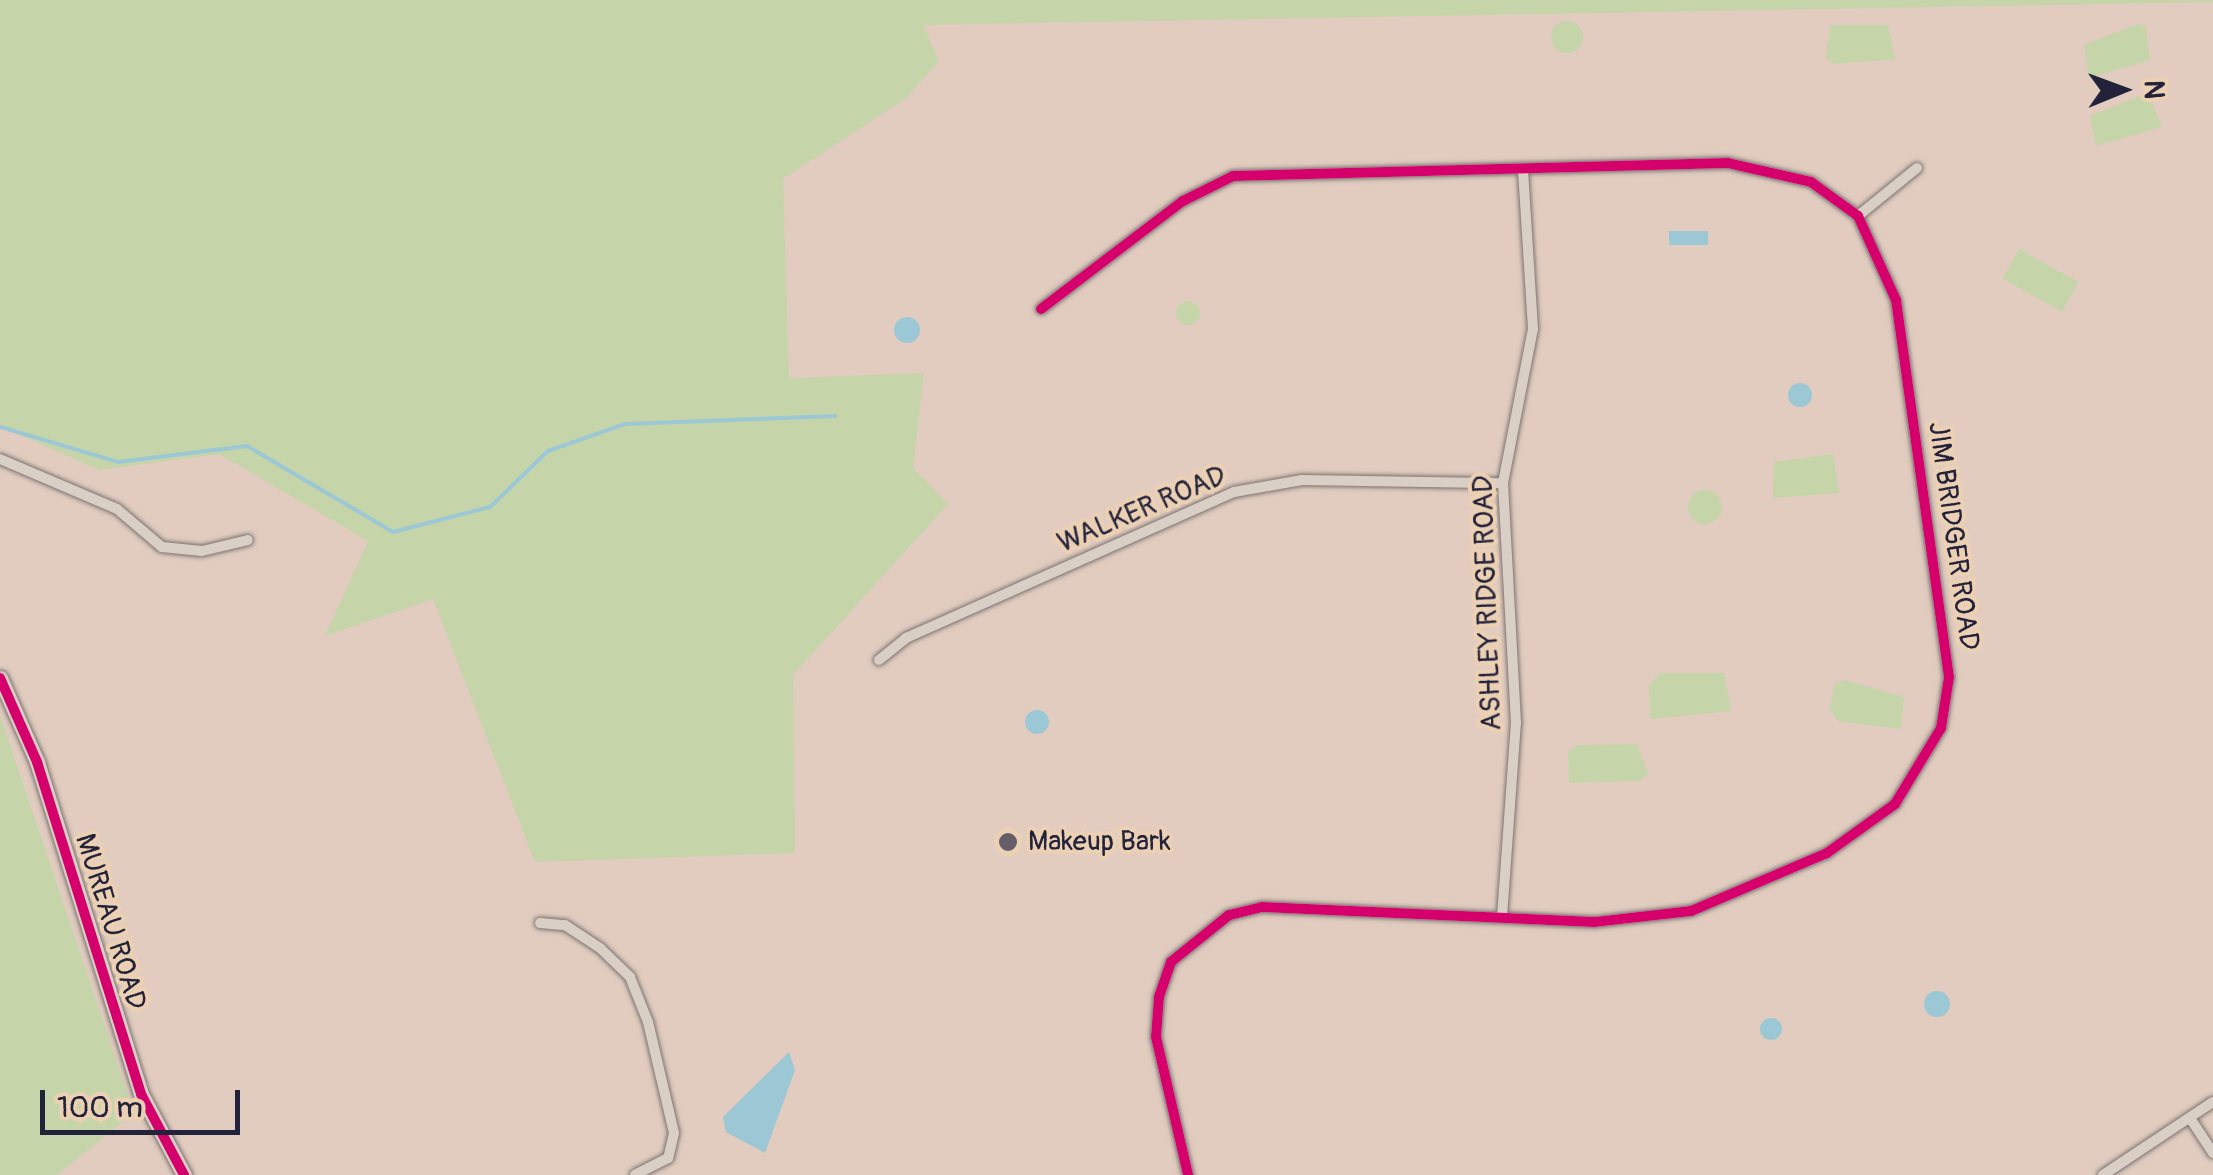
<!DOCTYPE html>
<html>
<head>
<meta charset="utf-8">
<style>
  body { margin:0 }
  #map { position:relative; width:2213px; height:1175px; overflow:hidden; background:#e1ccbf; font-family:Pangolin,sans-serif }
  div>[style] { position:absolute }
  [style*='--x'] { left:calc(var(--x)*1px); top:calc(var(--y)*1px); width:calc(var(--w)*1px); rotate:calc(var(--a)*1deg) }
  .green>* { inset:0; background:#c6d4aa; transform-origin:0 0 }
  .round { border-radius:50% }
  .water>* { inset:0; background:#9bc8d4; transform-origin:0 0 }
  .stream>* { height:4px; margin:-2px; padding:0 2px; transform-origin:2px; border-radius:2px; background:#9bc8d4 }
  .roads { filter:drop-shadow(0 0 2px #7c7372) drop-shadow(0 0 2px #7c7372) }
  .street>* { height:10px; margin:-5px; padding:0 5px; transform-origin:5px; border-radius:5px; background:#dacfc5 }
  .secondary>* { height:15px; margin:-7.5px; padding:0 7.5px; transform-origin:7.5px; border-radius:7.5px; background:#dacfc5 }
  .cycleway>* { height:10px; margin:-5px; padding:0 5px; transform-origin:5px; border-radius:5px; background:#d6006c }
  .dots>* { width:28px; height:28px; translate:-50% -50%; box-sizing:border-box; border:5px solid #ecd0b3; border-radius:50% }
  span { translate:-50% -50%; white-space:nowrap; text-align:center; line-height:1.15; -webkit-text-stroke:8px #ecd0b3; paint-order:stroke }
  .street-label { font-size:28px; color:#22223b }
  .poi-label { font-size:28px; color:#22223b }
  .left { translate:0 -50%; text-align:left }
  .north { position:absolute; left:2073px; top:40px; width:100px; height:100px; -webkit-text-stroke:8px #ecd0b3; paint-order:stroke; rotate:89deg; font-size:28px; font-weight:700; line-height:40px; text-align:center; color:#22223b }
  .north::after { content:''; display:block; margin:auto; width:35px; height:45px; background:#22223b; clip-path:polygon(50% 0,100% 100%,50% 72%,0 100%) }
  .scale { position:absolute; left:40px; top:1090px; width:200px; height:45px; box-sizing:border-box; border:5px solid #22223b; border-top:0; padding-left:12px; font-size:30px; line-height:35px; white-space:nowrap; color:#22223b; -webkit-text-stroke:8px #ecd0b3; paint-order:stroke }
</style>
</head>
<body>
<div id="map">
  <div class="green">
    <div style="clip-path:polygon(0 0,2213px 0,2213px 2px,923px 25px,939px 61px,906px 98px,783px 179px,789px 378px,924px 373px,913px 468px,948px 504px,793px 675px,795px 853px,535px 862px,433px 599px,325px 636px,368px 541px,219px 454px,99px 470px,0 426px)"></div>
    <div class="round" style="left:1551px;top:21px;width:32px;height:32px"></div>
    <div style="clip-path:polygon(2138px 24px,2146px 27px,2150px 60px,2089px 78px,2084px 45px)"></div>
    <div style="clip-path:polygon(1830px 25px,1888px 25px,1895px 59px,1834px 64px,1826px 59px)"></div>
    <div style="clip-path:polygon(2148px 93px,2162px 127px,2096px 146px,2090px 116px)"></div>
    <div style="left:2019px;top:249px;width:68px;height:34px;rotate:29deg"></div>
    <div class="round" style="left:1176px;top:301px;width:24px;height:24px"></div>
    <div style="clip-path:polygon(1833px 454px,1839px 493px,1773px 498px,1774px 462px)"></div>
    <div class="round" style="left:1688px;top:490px;width:34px;height:34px"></div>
    <div style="clip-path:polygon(1660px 673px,1724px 673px,1731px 711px,1650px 719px,1649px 686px)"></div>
    <div style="clip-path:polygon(1845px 680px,1904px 697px,1901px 729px,1838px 721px,1829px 709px,1835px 684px)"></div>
    <div style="clip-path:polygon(0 715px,134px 1113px,57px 1175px,0 1175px)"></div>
    <div style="clip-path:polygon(1637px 744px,1648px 774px,1640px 781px,1569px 783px,1568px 752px,1578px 745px)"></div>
  </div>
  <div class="water">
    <div style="left:1708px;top:231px;width:14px;height:39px;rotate:90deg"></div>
    <div class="round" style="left:894px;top:317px;width:26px;height:26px"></div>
    <div class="round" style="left:1788px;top:383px;width:24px;height:24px"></div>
    <div class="round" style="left:1025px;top:710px;width:24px;height:24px"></div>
    <div class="round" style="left:1924px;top:991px;width:26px;height:26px"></div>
    <div class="round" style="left:1760px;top:1018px;width:22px;height:22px"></div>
    <div style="clip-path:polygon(789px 1052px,795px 1070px,765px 1153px,726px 1132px,723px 1117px)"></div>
  </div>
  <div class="stream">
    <div style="--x:0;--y:427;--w:123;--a:16.5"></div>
    <div style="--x:118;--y:462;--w:130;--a:-7.1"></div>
    <div style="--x:247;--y:446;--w:169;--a:30.5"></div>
    <div style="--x:393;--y:532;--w:100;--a:-14.5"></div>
    <div style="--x:490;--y:507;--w:81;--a:-44"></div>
    <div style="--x:548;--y:451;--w:82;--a:-19.3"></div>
    <div style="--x:625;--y:424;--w:210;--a:-2.2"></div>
  </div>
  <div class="roads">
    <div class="street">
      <div style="--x:1858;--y:216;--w:76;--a:-39.1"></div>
      <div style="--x:1041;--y:309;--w:178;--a:-37.3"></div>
      <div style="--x:1183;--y:201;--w:56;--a:-26.6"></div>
      <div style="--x:1233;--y:176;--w:495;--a:-1.5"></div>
      <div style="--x:1728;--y:163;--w:85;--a:12.9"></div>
      <div style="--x:1811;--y:182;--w:58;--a:35.9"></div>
      <div style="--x:1858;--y:216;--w:92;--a:65.7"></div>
      <div style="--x:1896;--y:300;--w:381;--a:82"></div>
      <div style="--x:1949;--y:677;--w:52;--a:98.9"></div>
      <div style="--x:1941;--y:728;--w:89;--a:121.2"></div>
      <div style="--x:1895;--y:804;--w:84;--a:144.2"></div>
      <div style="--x:1827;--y:853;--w:148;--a:156.9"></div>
      <div style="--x:1691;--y:911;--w:98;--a:173.5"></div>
      <div style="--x:1594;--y:922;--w:332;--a:-177.4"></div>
      <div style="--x:1262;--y:907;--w:34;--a:166"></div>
      <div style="--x:1229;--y:915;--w:75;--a:141"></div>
      <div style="--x:1171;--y:962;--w:37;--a:109"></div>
      <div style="--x:1159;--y:997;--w:40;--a:94.3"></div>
      <div style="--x:1156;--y:1037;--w:142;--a:76.9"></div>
      <div style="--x:0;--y:459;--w:127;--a:23.1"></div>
      <div style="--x:117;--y:509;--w:59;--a:40.2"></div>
      <div style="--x:162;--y:547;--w:40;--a:5.7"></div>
      <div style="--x:202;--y:551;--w:47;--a:-13.4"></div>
      <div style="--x:879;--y:660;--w:35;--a:-39"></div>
      <div style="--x:906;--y:638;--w:359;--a:-24"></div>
      <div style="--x:1234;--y:492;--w:69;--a:-10"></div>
      <div style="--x:1302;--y:480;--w:201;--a:0.9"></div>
      <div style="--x:1502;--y:917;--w:195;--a:-85.9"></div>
      <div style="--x:1516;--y:723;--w:240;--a:-93.1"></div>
      <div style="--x:1503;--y:483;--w:157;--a:-79"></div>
      <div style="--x:1533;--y:329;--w:159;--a:-93.6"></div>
      <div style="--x:540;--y:923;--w:25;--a:5"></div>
      <div style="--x:565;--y:925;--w:42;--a:33.3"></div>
      <div style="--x:600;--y:948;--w:42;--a:44"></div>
      <div style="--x:630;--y:977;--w:48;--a:68.2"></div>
      <div style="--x:648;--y:1022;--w:114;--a:76.8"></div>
      <div style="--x:674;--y:1133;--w:26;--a:103"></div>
      <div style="--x:668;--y:1158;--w:37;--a:153"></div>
      <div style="--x:2190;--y:1118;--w:42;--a:56.7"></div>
      <div style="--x:2103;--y:1175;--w:132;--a:-33.6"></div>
    </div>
    <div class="secondary">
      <div style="--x:0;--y:678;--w:92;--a:66.2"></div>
      <div style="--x:37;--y:762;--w:348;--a:72.6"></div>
      <div style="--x:141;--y:1094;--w:92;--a:62"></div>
    </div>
  </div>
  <div class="cycleway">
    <div style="--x:1041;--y:309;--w:178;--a:-37.3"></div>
    <div style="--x:1183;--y:201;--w:56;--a:-26.6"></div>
    <div style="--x:1233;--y:176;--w:495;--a:-1.5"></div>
    <div style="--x:1728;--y:163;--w:85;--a:12.9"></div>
    <div style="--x:1811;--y:182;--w:58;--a:35.9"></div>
    <div style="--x:1858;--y:216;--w:92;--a:65.7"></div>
    <div style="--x:1896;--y:300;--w:381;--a:82"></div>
    <div style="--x:1949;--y:677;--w:52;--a:98.9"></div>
    <div style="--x:1941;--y:728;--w:89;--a:121.2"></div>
    <div style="--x:1895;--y:804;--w:84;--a:144.2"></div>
    <div style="--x:1827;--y:853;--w:148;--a:156.9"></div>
    <div style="--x:1691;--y:911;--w:98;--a:173.5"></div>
    <div style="--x:1594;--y:922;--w:332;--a:-177.4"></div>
    <div style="--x:1262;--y:907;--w:34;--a:166"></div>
    <div style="--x:1229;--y:915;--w:75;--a:141"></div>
    <div style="--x:1171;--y:962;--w:37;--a:109"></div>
    <div style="--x:1159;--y:997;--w:40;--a:94.3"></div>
    <div style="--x:1156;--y:1037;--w:142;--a:76.9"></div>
    <div style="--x:0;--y:678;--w:92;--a:66.2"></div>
    <div style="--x:37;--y:762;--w:348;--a:72.6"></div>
    <div style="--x:141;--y:1094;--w:92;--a:62"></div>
  </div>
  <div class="dots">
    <div style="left:1008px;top:842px;background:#655e69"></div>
  </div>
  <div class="street-label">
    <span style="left:1142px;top:510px;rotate:-23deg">WALKER ROAD</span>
    <span style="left:1953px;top:536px;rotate:82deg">JIM BRIDGER ROAD</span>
    <span style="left:1488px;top:603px;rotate:-92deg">ASHLEY RIDGE ROAD</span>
    <span style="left:110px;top:922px;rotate:73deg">MUREAU ROAD</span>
  </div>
  <div class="poi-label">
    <span class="left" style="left:1028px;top:842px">Makeup Bark</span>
  </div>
  <div class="north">N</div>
  <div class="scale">100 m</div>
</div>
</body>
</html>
